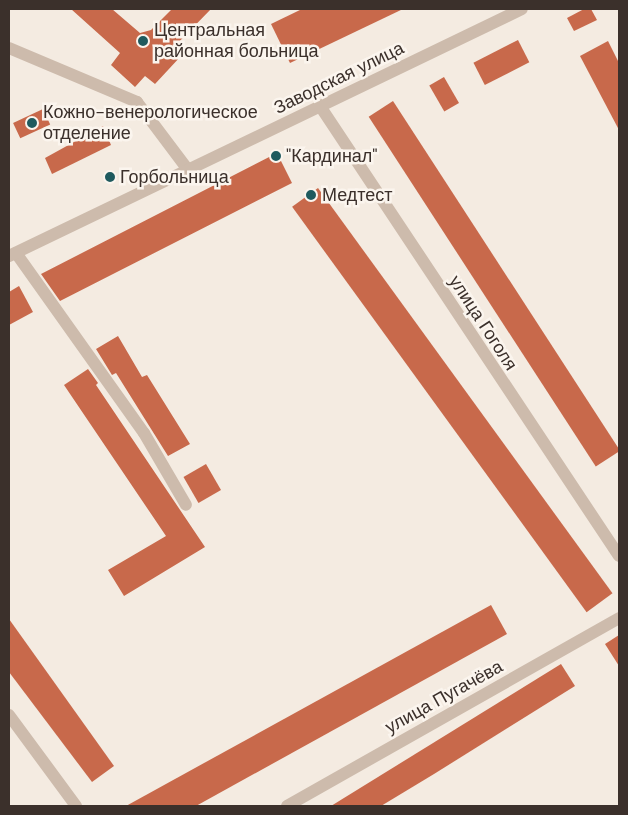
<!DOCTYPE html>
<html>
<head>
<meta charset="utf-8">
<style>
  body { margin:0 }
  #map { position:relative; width:628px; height:815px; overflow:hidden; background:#f4ebe1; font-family:"DM Sans",sans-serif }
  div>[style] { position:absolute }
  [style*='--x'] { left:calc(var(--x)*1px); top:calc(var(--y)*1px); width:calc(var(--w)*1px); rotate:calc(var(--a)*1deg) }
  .building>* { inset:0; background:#c8694b; transform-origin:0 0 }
  .minor>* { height:12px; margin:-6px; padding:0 6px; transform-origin:6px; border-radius:6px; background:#cdbbac }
  .dots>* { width:14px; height:14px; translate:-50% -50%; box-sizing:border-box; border:2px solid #fbf5ee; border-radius:50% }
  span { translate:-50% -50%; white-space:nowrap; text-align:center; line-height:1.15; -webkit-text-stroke:5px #fbf5ee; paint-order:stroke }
  .poi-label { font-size:18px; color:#3b302b }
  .left { translate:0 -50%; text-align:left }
  .street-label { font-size:18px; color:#3b302b }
  .frame { position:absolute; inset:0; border:10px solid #3b302b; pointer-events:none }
</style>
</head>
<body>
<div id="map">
  <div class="building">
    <div style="clip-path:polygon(71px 9px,112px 9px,140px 33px,151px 30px,172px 9px,211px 9px,173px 48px,181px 56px,155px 84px,145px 76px,135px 87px,111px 65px,120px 53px)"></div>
    <div style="clip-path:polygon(302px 9px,403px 9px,290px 63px,271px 24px)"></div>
    <div style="clip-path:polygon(584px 9px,591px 9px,597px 20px,574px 31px,567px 18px)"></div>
    <div style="left:518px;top:40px;width:25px;height:50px;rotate:63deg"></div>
    <div style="clip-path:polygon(608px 41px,619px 63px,619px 130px,580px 56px)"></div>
    <div style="left:444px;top:77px;width:30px;height:17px;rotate:60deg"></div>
    <div style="left:393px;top:101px;width:417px;height:29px;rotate:57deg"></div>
    <div style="left:43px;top:109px;width:17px;height:33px;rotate:65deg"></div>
    <div style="clip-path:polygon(103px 126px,111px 145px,52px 174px,45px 158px)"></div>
    <div style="clip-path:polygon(277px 153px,292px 183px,115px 273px,60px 301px,41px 274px)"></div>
    <div style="left:318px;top:188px;width:501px;height:32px;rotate:54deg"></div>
    <div style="clip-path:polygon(19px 286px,33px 312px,9px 325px,9px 292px)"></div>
    <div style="clip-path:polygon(118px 336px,142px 377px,147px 375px,190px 444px,168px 456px,116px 373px,112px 375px,96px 349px)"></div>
    <div style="clip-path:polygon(88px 369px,98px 383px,96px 385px,205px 547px,124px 596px,108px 570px,166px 536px,64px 385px)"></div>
    <div style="left:206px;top:464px;width:30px;height:26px;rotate:60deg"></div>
    <div style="clip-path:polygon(491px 605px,507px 634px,348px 722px,196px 806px,126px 806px)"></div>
    <div style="clip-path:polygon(9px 619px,114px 766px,92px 782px,9px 672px)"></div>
    <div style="clip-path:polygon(619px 635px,619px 666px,605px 644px)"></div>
    <div style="clip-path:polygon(561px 664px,575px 686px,434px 774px,381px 806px,331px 806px)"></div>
  </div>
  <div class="minor">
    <div style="--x:9;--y:48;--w:139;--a:22.9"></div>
    <div style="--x:137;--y:102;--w:85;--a:53.1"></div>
    <div style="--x:320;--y:106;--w:540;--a:56.4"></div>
    <div style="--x:16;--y:253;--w:221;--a:54.6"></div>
    <div style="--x:144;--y:433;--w:83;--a:59.7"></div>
    <div style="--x:9;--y:256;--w:569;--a:-25.71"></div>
    <div style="--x:9;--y:715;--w:113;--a:53.6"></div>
    <div style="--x:287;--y:806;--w:382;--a:-29.5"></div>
  </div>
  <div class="dots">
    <div style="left:143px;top:41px;background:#1f5a5e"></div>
    <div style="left:32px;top:123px;background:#1f5a5e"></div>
    <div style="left:276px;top:156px;background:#1f5a5e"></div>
    <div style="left:110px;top:177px;background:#1f5a5e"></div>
    <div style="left:311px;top:195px;background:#1f5a5e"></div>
  </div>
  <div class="poi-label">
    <span class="left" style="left:154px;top:41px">Центральная<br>районная больница</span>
    <span class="left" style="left:43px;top:123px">Кожно-венерологическое<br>отделение</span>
    <span class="left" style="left:286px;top:156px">"Кардинал"</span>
    <span class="left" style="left:120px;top:177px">Горбольница</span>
    <span class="left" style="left:322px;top:195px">Медтест</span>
  </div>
  <div class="street-label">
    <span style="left:339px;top:78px;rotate:-26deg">Заводская улица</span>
    <span style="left:483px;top:323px;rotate:57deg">улица Гоголя</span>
    <span style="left:444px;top:697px;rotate:-29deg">улица Пугачёва</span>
  </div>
  <div class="frame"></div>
</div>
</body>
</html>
